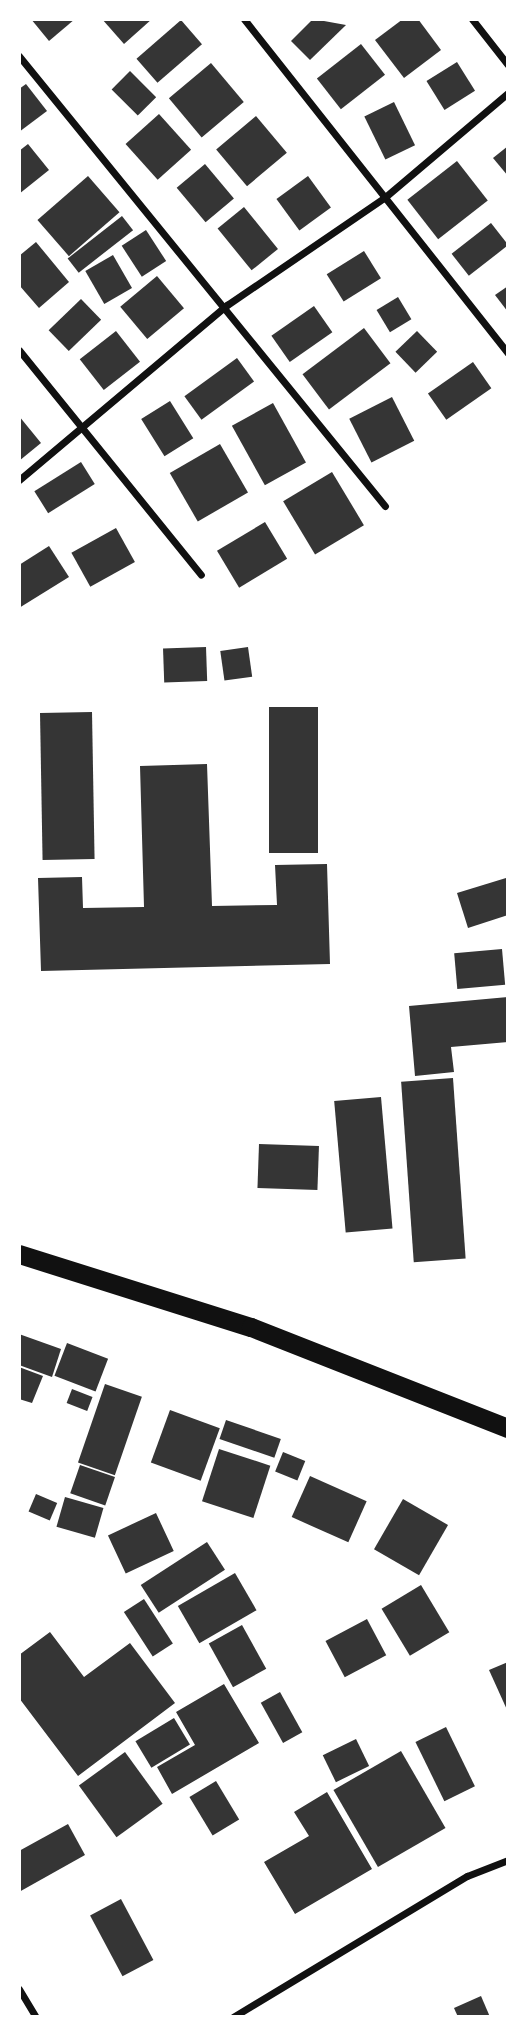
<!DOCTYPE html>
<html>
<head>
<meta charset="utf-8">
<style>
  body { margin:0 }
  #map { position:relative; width:527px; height:2036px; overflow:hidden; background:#fff; font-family:Raleway,sans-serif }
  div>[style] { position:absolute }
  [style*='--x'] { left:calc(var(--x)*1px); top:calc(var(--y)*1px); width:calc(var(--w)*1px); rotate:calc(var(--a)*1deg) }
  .building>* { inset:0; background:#353535; transform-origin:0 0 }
  .minor>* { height:7px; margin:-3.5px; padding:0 3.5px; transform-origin:3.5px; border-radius:3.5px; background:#111 }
  .trunk>* { height:19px; margin:-9.5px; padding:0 9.5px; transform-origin:9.5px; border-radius:9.5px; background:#111 }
  span { translate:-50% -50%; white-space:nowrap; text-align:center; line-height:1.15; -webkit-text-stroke:5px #fff; paint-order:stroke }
  .frame { position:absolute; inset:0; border:21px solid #fff; pointer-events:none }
</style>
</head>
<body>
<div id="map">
  <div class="building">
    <div style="clip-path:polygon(31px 19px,75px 19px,49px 41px)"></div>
    <div style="clip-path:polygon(102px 19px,152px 19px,124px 44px)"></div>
    <div style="clip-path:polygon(313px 19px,346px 25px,310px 60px,291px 41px)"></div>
    <div style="clip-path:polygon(403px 19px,418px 19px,441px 50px,404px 78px,375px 40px)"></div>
    <div style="left:181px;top:20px;width:32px;height:59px;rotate:49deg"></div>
    <div style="left:361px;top:44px;width:39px;height:56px;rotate:52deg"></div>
    <div style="left:457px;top:62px;width:34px;height:36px;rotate:58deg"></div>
    <div style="left:211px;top:63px;width:51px;height:55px;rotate:50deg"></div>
    <div style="left:130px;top:71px;width:37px;height:26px;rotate:45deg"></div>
    <div style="clip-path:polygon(26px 84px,47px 111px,19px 132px,19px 89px)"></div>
    <div style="left:394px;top:102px;width:48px;height:33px;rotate:64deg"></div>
    <div style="left:159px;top:114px;width:48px;height:45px;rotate:48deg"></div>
    <div style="left:256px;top:116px;width:48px;height:52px;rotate:50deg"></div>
    <div style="clip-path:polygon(28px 144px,49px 170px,19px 194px,19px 151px)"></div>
    <div style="clip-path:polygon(508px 146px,508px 176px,493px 158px)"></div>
    <div style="left:457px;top:161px;width:50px;height:63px;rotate:52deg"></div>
    <div style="left:205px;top:164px;width:45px;height:37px;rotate:50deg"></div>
    <div style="left:88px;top:176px;width:48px;height:67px;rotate:49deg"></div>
    <div style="left:308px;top:176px;width:39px;height:39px;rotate:54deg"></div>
    <div style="left:244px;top:207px;width:54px;height:34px;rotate:51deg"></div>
    <div style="left:122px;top:216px;width:18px;height:69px;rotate:52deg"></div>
    <div style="left:491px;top:223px;width:28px;height:50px;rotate:52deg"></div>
    <div style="left:146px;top:230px;width:37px;height:29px;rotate:57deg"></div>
    <div style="clip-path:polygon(36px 242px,69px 282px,39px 308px,19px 285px,19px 256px)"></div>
    <div style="left:364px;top:251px;width:32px;height:44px;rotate:58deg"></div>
    <div style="left:113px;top:255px;width:38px;height:32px;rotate:60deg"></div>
    <div style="left:157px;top:276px;width:42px;height:48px;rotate:50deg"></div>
    <div style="clip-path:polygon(508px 286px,508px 312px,495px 295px)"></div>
    <div style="left:398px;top:297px;width:26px;height:25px;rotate:59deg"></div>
    <div style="left:81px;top:299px;width:29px;height:45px;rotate:46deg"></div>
    <div style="left:314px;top:306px;width:32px;height:52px;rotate:55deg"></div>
    <div style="left:364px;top:328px;width:44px;height:77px;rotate:53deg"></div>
    <div style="left:116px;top:331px;width:39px;height:46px;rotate:52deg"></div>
    <div style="left:417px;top:331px;width:29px;height:30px;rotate:46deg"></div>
    <div style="left:237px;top:358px;width:29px;height:65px;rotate:54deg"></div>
    <div style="left:473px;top:362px;width:32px;height:55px;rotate:55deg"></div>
    <div style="left:392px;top:397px;width:49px;height:48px;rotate:63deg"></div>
    <div style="left:170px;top:401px;width:44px;height:34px;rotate:58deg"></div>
    <div style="left:273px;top:403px;width:68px;height:47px;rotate:61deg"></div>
    <div style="clip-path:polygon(19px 416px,41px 443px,19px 461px)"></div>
    <div style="left:220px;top:444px;width:56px;height:58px;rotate:60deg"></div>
    <div style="left:81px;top:462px;width:26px;height:55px;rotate:58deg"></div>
    <div style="left:332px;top:472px;width:62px;height:57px;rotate:59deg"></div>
    <div style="left:265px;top:522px;width:43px;height:56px;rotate:59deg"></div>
    <div style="left:116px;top:528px;width:39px;height:51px;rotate:61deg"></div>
    <div style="clip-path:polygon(49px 546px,69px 577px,19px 608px,19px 565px)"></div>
    <div style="left:206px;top:647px;width:34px;height:43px;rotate:88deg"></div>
    <div style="left:248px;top:647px;width:30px;height:28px;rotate:82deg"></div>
    <div style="left:269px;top:707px;width:49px;height:146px"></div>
    <div style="left:92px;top:712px;width:147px;height:52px;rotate:89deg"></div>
    <div style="clip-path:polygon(207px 764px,212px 906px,277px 905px,275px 865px,327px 864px,330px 964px,41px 971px,38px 878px,82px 877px,83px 908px,144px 907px,140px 766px)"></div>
    <div style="clip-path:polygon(506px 878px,508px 915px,468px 928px,457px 893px)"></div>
    <div style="left:502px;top:949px;width:36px;height:48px;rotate:85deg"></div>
    <div style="clip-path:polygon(508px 997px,508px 1042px,451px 1047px,454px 1072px,415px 1076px,409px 1006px)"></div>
    <div style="left:453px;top:1078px;width:181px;height:52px;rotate:86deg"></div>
    <div style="left:381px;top:1097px;width:132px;height:47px;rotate:85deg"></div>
    <div style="left:259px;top:1144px;width:60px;height:44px;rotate:2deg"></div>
    <div style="clip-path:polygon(19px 1334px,61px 1349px,52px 1377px,19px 1365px)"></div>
    <div style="left:67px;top:1343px;width:44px;height:35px;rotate:21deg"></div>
    <div style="clip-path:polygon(19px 1367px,43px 1376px,32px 1403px,19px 1399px)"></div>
    <div style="left:105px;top:1384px;width:39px;height:83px;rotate:19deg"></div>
    <div style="left:72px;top:1389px;width:22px;height:15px;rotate:21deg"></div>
    <div style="left:170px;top:1410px;width:53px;height:56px;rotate:20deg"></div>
    <div style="left:226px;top:1420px;width:58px;height:20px;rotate:19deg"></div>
    <div style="left:219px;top:1449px;width:54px;height:55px;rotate:18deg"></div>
    <div style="left:283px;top:1452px;width:24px;height:21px;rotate:22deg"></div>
    <div style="left:80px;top:1465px;width:37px;height:30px;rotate:19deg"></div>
    <div style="left:310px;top:1476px;width:62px;height:45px;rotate:24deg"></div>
    <div style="left:36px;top:1494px;width:23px;height:19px;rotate:23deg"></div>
    <div style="left:65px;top:1497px;width:40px;height:31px;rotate:16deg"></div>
    <div style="left:403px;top:1499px;width:52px;height:58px;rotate:30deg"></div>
    <div style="left:156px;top:1513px;width:42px;height:53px;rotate:65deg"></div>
    <div style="left:207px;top:1542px;width:33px;height:79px;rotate:57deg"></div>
    <div style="left:235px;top:1573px;width:43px;height:66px;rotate:60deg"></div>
    <div style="left:421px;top:1585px;width:55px;height:46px;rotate:59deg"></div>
    <div style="left:144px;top:1599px;width:53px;height:24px;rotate:57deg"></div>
    <div style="left:367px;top:1619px;width:41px;height:47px;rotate:62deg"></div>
    <div style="left:242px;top:1625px;width:50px;height:38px;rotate:61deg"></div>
    <div style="clip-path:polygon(50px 1632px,84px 1677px,130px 1643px,175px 1703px,78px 1776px,19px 1698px,19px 1655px)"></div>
    <div style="clip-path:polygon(508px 1662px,508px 1712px,489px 1670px)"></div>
    <div style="clip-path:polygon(224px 1684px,259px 1743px,172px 1794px,157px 1767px,195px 1745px,176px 1712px)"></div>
    <div style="left:280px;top:1692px;width:46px;height:22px;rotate:61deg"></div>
    <div style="left:174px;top:1718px;width:31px;height:45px;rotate:59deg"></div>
    <div style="left:446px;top:1727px;width:66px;height:34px;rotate:64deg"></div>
    <div style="left:356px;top:1739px;width:30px;height:37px;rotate:64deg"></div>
    <div style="left:401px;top:1751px;width:89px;height:78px;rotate:60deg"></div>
    <div style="left:125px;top:1752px;width:64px;height:57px;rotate:54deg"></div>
    <div style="left:216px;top:1781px;width:45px;height:31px;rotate:59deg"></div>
    <div style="clip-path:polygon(327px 1792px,372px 1869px,295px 1914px,264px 1862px,309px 1836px,294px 1812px)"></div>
    <div style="clip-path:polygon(68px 1824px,85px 1855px,19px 1892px,19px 1851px)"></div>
    <div style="left:121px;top:1899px;width:69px;height:35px;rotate:62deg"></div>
    <div style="clip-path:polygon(481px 1996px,490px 2017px,458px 2017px,454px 2008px)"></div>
  </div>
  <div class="minor">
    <div style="--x:244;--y:19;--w:426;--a:51.7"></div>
    <div style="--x:472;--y:19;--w:58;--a:52"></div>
    <div style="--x:19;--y:56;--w:580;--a:50.88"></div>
    <div style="--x:19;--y:350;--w:289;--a:51"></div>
    <div style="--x:19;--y:480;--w:272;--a:-40.1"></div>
    <div style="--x:227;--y:305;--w:190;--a:-34.3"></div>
    <div style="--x:384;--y:198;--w:162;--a:-40.3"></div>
    <div style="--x:19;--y:1989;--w:33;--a:59"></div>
    <div style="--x:233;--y:2017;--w:273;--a:-31.1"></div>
    <div style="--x:467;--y:1876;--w:44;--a:-21.3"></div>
  </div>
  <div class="trunk">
    <div style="--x:19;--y:1254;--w:243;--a:17.5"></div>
    <div style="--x:251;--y:1327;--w:276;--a:21.5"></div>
  </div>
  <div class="frame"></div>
</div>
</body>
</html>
